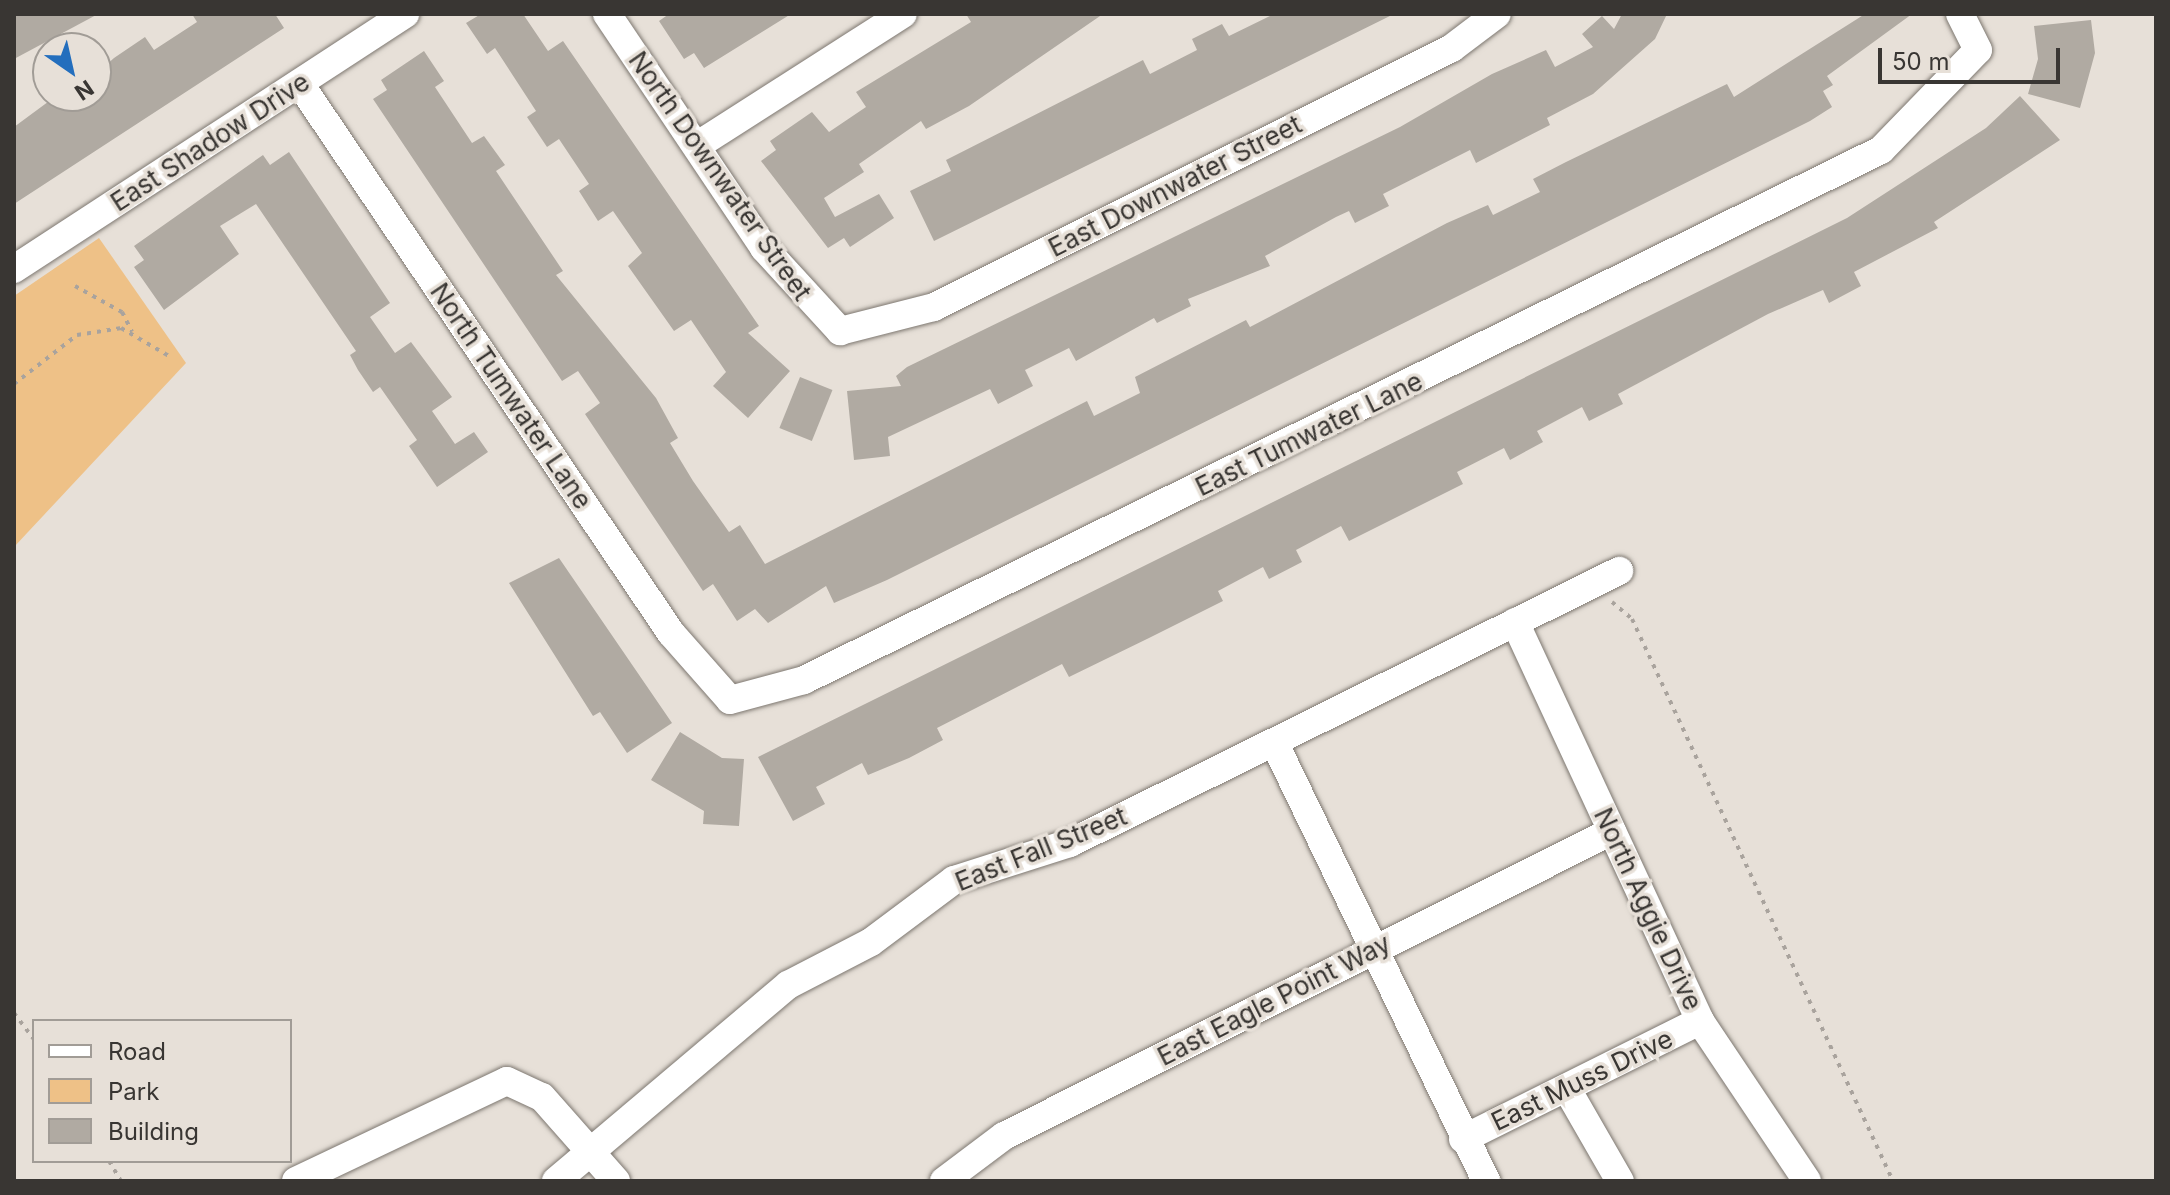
<!DOCTYPE html>
<html>
<head>
<meta charset="utf-8">
<style>
  body { margin:0 }
  #map { position:relative; width:2170px; height:1195px; overflow:hidden; background:#e7e0d8; font-family:Inter,sans-serif }
  div>[style] { position:absolute }
  [style*='--x'] { left:calc(var(--x)*1px); top:calc(var(--y)*1px); width:calc(var(--w)*1px); rotate:calc(var(--a)*1deg) }
  .green>* { inset:0; background:#eec187 }
  .building>* { inset:0; background:#b0aaa2; transform-origin:0 0 }
  .path>* { height:4px; margin-top:-2px; transform-origin:0; background:repeating-linear-gradient(90deg,#a9a39d 0 4px,transparent 0 10px) }
  .roads { filter:drop-shadow(0 0 2px #7d7770) drop-shadow(0 0 2px #7d7770) }
  .minor>* { height:28px; margin:-14px; padding:0 14px; transform-origin:14px; border-radius:14px; background:#fff }
  span { translate:-50% -50%; white-space:nowrap; text-align:center; line-height:1.15; -webkit-text-stroke:7px #e7e0d8; paint-order:stroke }
  .street-label { font-size:26px; color:#393633 }
  .frame { position:absolute; inset:0; border:16px solid #393633; pointer-events:none }
  .legend { position:absolute; left:32px; top:1019px; width:260px; height:144px; box-sizing:border-box; background:#e7e0d8; border:2px solid #a19c96; margin:0; padding:10px 14px; list-style:none; font-size:24px; color:#393633 }
  .legend li { display:flex; align-items:center; gap:16px; height:40px }
  .legend b { width:40px; border:2px solid #a19c96 }
  .north { position:absolute; left:32px; top:32px; width:80px; height:80px; box-sizing:border-box; background:#e7e0d8; border:2px solid #a19c96; border-radius:50%; rotate:146deg; font-size:22px; font-weight:700; line-height:32px; text-align:center; color:#393633 }
  .north::after { content:''; display:block; margin:auto; width:28px; height:36px; background:#236ebd; clip-path:polygon(50% 0,100% 100%,50% 72%,0 100%) }
  .scale { position:absolute; left:1878px; top:48px; width:182px; height:36px; box-sizing:border-box; border:4px solid #393633; border-top:0; padding-left:10px; font-size:24px; line-height:28px; white-space:nowrap; color:#393633; -webkit-text-stroke:6px #e7e0d8; paint-order:stroke }
</style>
</head>
<body>
<div id="map">
  <div class="green">
    <div style="clip-path:polygon(99px 238px,186px 363px,14px 547px,14px 296px)"></div>
  </div>
  <div class="building">
    <div style="clip-path:polygon(14px 14px,98px 14px,14px 59px)"></div>
    <div style="clip-path:polygon(192px 14px,275px 14px,284px 28px,14px 204px,14px 127px,56px 96px,96px 96px,96px 74px,114px 58px,145px 37px,154px 50px,197px 22px)"></div>
    <div style="clip-path:polygon(481px 14px,523px 14px,548px 51px,563px 41px,759px 326px,748px 333px,790px 371px,748px 418px,713px 386px,726px 372px,691px 320px,674px 331px,628px 266px,642px 253px,613px 211px,598px 221px,579px 191px,589px 184px,559px 139px,547px 147px,527px 117px,536px 111px,495px 48px,487px 54px,466px 23px)"></div>
    <div style="clip-path:polygon(669px 14px,791px 14px,704px 68px,694px 53px,684px 59px,659px 21px)"></div>
    <div style="clip-path:polygon(966px 14px,1103px 14px,969px 106px,926px 129px,921px 121px,859px 164px,864px 172px,824px 198px,835px 217px,879px 194px,894px 218px,850px 247px,844px 238px,828px 248px,761px 161px,776px 150px,770px 141px,812px 112px,829px 132px,866px 107px,856px 92px,971px 22px)"></div>
    <div style="clip-path:polygon(1274px 14px,1394px 14px,934px 241px,910px 191px,951px 171px,946px 160px,1143px 60px,1150px 74px,1197px 50px,1192px 39px,1222px 24px,1229px 36px)"></div>
    <div style="clip-path:polygon(1622px 14px,1667px 14px,1655px 39px,1593px 94px,1547px 118px,1550px 125px,1476px 163px,1470px 150px,1383px 194px,1389px 206px,1355px 223px,1349px 211px,1336px 217px,1265px 256px,1270px 266px,1188px 299px,1191px 306px,1157px 323px,1154px 318px,1076px 361px,1069px 348px,1025px 370px,1033px 386px,998px 404px,990px 389px,888px 437px,890px 456px,854px 460px,847px 391px,901px 386px,896px 376px,907px 367px,1400px 127px,1492px 74px,1546px 50px,1555px 67px,1593px 47px,1582px 34px,1602px 16px,1614px 29px)"></div>
    <div style="clip-path:polygon(1865px 14px,1912px 14px,1827px 76px,1833px 85px,1823px 91px,1832px 107px,1810px 121px,887px 580px,834px 603px,826px 586px,768px 623px,755px 609px,737px 621px,713px 584px,703px 591px,585px 414px,600px 403px,578px 371px,562px 381px,373px 99px,387px 90px,381px 80px,424px 51px,444px 81px,435px 87px,472px 143px,484px 136px,505px 165px,496px 171px,563px 271px,556px 275px,656px 398px,678px 438px,670px 443px,693px 481px,729px 532px,740px 525px,765px 564px,1087px 401px,1094px 416px,1140px 393px,1135px 377px,1246px 320px,1250px 327px,1447px 223px,1488px 205px,1493px 215px,1540px 192px,1533px 179px,1566px 162px,1727px 84px,1734px 97px)"></div>
    <div style="clip-path:polygon(2091px 20px,2095px 53px,2080px 108px,2028px 94px,2038px 59px,2034px 26px)"></div>
    <div style="clip-path:polygon(2020px 96px,2060px 140px,1934px 222px,1938px 228px,1854px 272px,1861px 286px,1829px 303px,1823px 290px,1768px 314px,1618px 394px,1623px 404px,1589px 421px,1582px 407px,1537px 431px,1543px 442px,1510px 460px,1504px 448px,1457px 472px,1463px 484px,1349px 541px,1341px 526px,1296px 550px,1302px 562px,1269px 579px,1263px 567px,1218px 591px,1223px 601px,1149px 638px,1069px 677px,1062px 664px,937px 728px,943px 740px,909px 758px,868px 775px,862px 763px,816px 787px,825px 804px,793px 821px,758px 757px,1847px 218px,1986px 128px)"></div>
    <div style="clip-path:polygon(289px 152px,390px 303px,370px 317px,395px 353px,411px 342px,452px 397px,432px 411px,455px 444px,474px 432px,488px 452px,437px 487px,409px 446px,417px 440px,380px 387px,373px 392px,358px 370px,350px 355px,356px 351px,256px 204px,220px 226px,239px 254px,164px 310px,134px 267px,144px 260px,134px 246px,263px 155px,270px 165px)"></div>
    <div style="left:800px;top:377px;width:35px;height:55px;rotate:22deg"></div>
    <div style="clip-path:polygon(559px 558px,672px 723px,627px 753px,600px 712px,593px 716px,509px 583px)"></div>
    <div style="clip-path:polygon(680px 732px,722px 758px,744px 759px,739px 826px,703px 824px,704px 811px,651px 780px)"></div>
  </div>
  <div class="path">
    <div style="--x:75;--y:286;--w:54;--a:29"></div>
    <div style="--x:122;--y:312;--w:22;--a:63"></div>
    <div style="--x:14;--y:384;--w:80;--a:-37.9"></div>
    <div style="--x:77;--y:335;--w:45;--a:-9"></div>
    <div style="--x:121;--y:328;--w:56;--a:30.3"></div>
    <div style="--x:1612;--y:602;--w:26;--a:40"></div>
    <div style="--x:1632;--y:619;--w:620;--a:65.09"></div>
    <div style="--x:14;--y:1013;--w:34;--a:53"></div>
    <div style="--x:109;--y:1161;--w:23;--a:59"></div>
  </div>
  <div class="roads">
    <div class="minor">
      <div style="--x:607;--y:14;--w:282;--a:56.1"></div>
      <div style="--x:764;--y:248;--w:113;--a:47.5"></div>
      <div style="--x:840;--y:331;--w:97;--a:-14.3"></div>
      <div style="--x:934;--y:307;--w:579;--a:-26.57"></div>
      <div style="--x:1452;--y:48;--w:56;--a:-37.1"></div>
      <div style="--x:300;--y:84;--w:663;--a:55.95"></div>
      <div style="--x:671;--y:633;--w:89;--a:48.6"></div>
      <div style="--x:730;--y:700;--w:77;--a:-15.1"></div>
      <div style="--x:804;--y:680;--w:1200;--a:-26.2"></div>
      <div style="--x:1881;--y:150;--w:139;--a:-45.9"></div>
      <div style="--x:1978;--y:50;--w:40;--a:-116.6"></div>
      <div style="--x:698;--y:145;--w:243;--a:-32.6"></div>
      <div style="--x:14;--y:269;--w:467;--a:-33.1"></div>
      <div style="--x:1515;--y:622;--w:440;--a:65.1"></div>
      <div style="--x:1700;--y:1021;--w:192;--a:56.2"></div>
      <div style="--x:1274;--y:742;--w:488;--a:64.2"></div>
      <div style="--x:1567;--y:1089;--w:106;--a:60.1"></div>
      <div style="--x:1463;--y:1139;--w:265;--a:-26.5"></div>
      <div style="--x:296;--y:1181;--w:233;--a:-25.4"></div>
      <div style="--x:507;--y:1081;--w:38;--a:25"></div>
      <div style="--x:542;--y:1097;--w:112;--a:48.6"></div>
      <div style="--x:556;--y:1181;--w:304;--a:-40.2"></div>
      <div style="--x:788;--y:985;--w:93;--a:-27.4"></div>
      <div style="--x:871;--y:942;--w:104;--a:-36.8"></div>
      <div style="--x:954;--y:880;--w:122;--a:-17.7"></div>
      <div style="--x:1070;--y:843;--w:613;--a:-26.36"></div>
      <div style="--x:944;--y:1181;--w:75;--a:-36.9"></div>
      <div style="--x:1004;--y:1136;--w:680;--a:-26.64"></div>
    </div>
  </div>
  <div class="street-label">
    <span style="left:210px;top:142px;rotate:-33deg">East Shadow Drive</span>
    <span style="left:720px;top:176px;rotate:55deg">North Downwater Street</span>
    <span style="left:1175px;top:186px;rotate:-27deg">East Downwater Street</span>
    <span style="left:511px;top:396px;rotate:56deg">North Tumwater Lane</span>
    <span style="left:1309px;top:434px;rotate:-26deg">East Tumwater Lane</span>
    <span style="left:1041px;top:849px;rotate:-22deg">East Fall Street</span>
    <span style="left:1648px;top:909px;rotate:65deg">North Aggie Drive</span>
    <span style="left:1274px;top:1000px;rotate:-27deg">East Eagle Point Way</span>
    <span style="left:1582px;top:1080px;rotate:-26deg">East Muss Drive</span>
  </div>
  <div class="frame"></div>
  <ul class="legend">
  <li><b style="height:10px;background:#fff"></b>Road</li>
  <li><b style="height:22px;background:#eec187"></b>Park</li>
  <li><b style="height:22px;background:#b0aaa2"></b>Building</li>
  </ul>
  <div class="north">N</div>
  <div class="scale">50 m</div>
</div>
</body>
</html>
